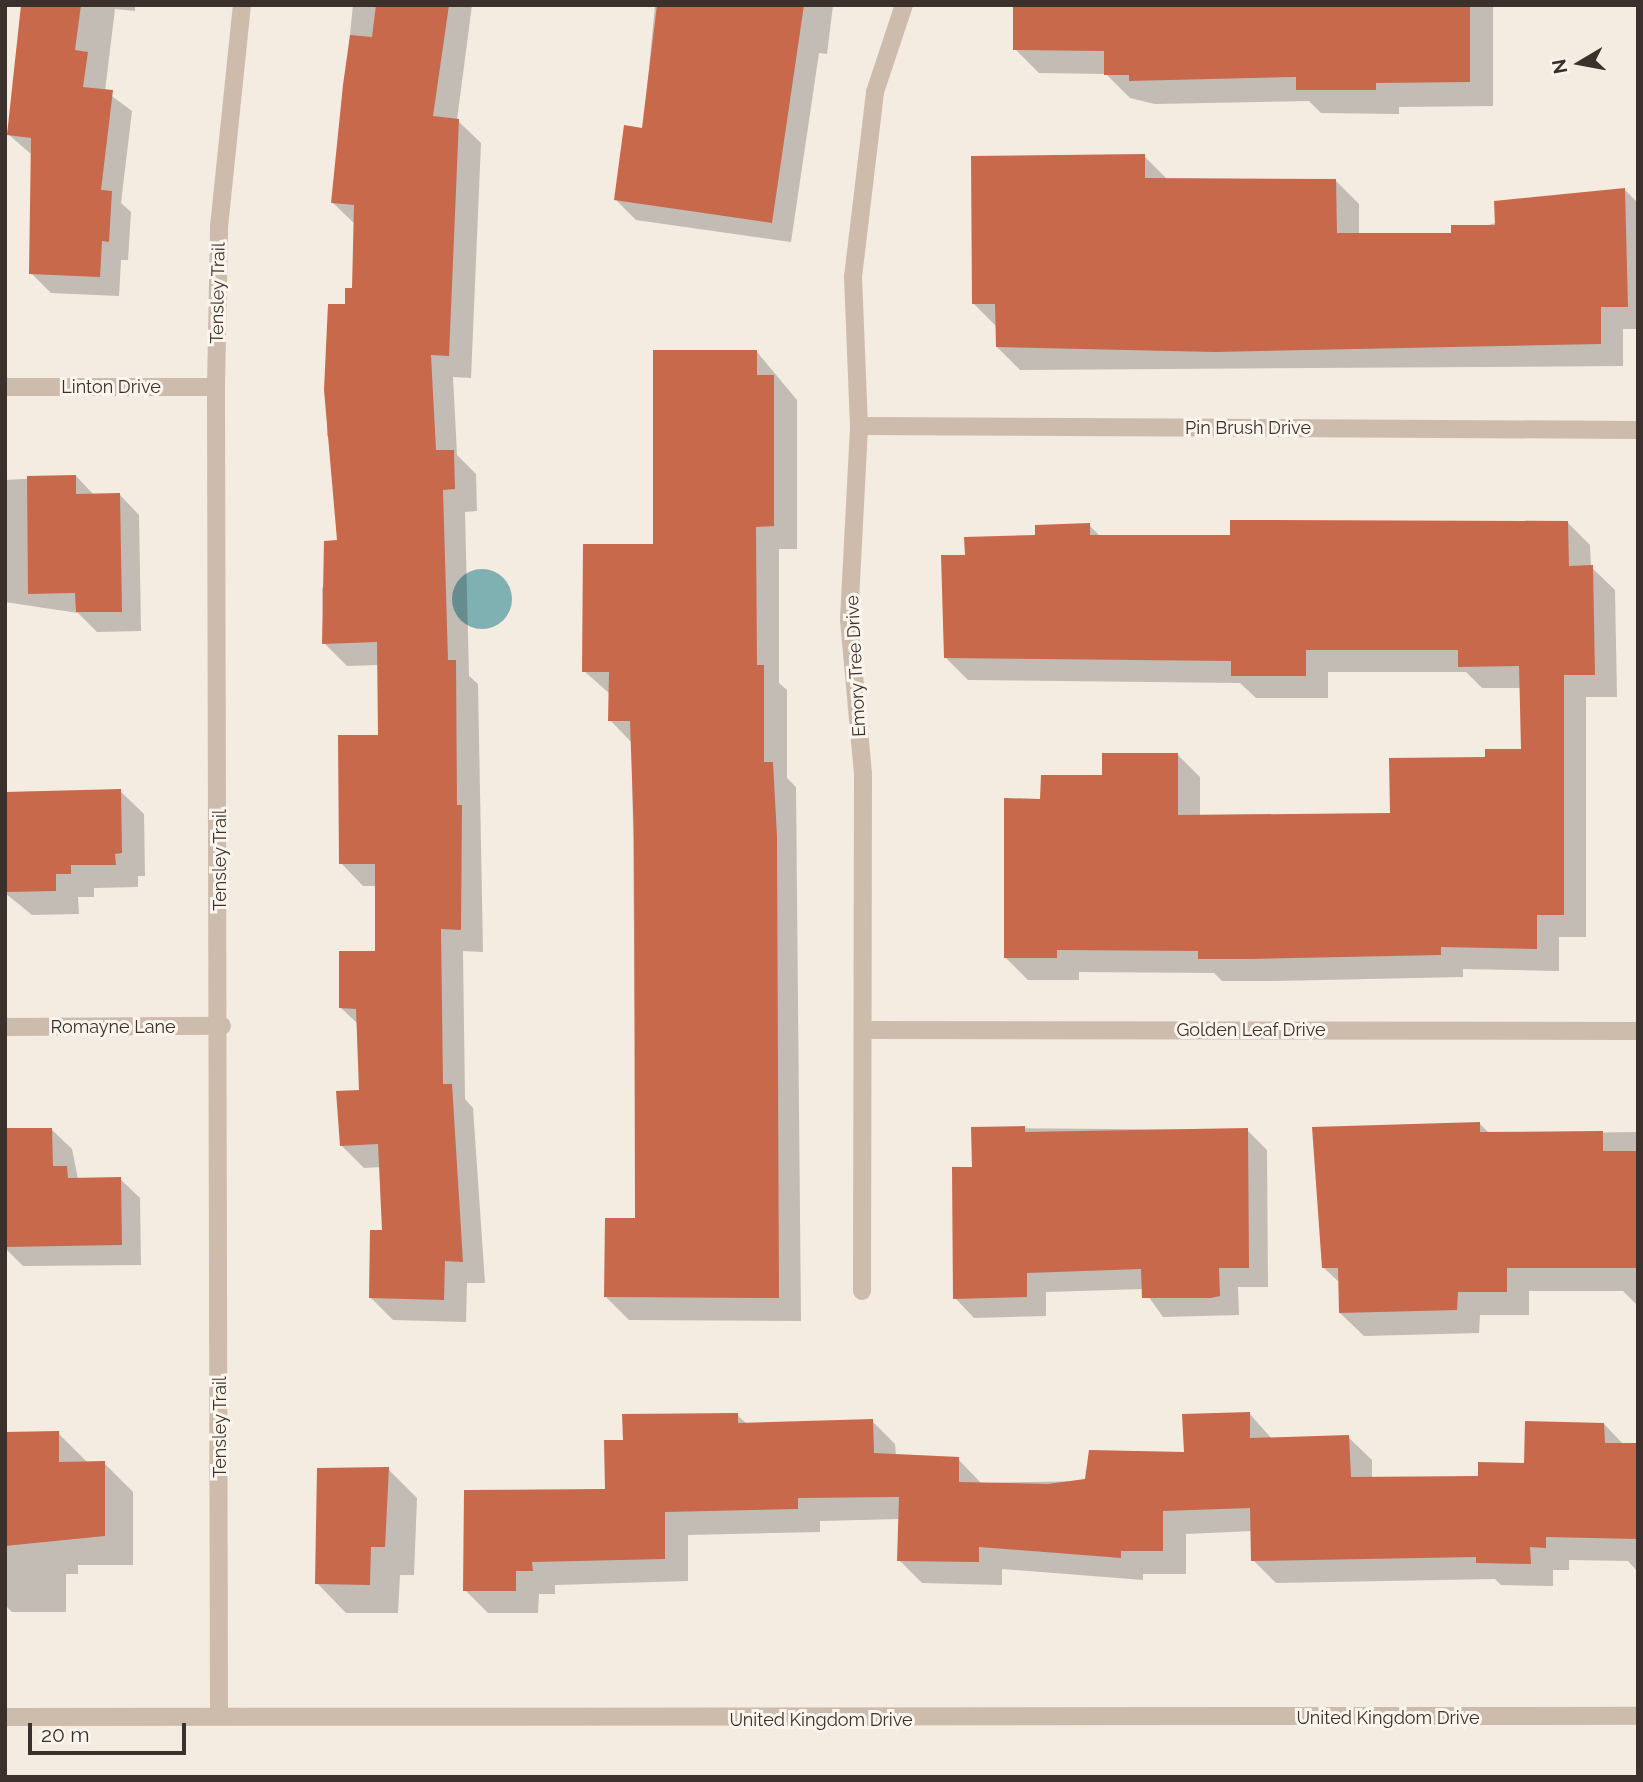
<!DOCTYPE html>
<html>
<head>
<meta charset="utf-8">
<style>
  body { margin:0 }
  #map { position:relative; width:1643px; height:1782px; overflow:hidden; background:#f4ebe1; font-family:Raleway,sans-serif }
  div>[style] { position:absolute }
  [style*='--x'] { left:calc(var(--x)*1px); top:calc(var(--y)*1px); width:calc(var(--w)*1px); rotate:calc(var(--a)*1deg) }
  .water>* { inset:0; background:#7fb0b2 }
  .round { border-radius:50% }
  .shadow>* { inset:0; background:#0003 }
  .building>* { inset:0; background:#c8694b }
  .minor>* { height:18px; margin:-9px; padding:0 9px; transform-origin:9px; border-radius:9px; background:#cdbbac }
  span { translate:-50% -50%; white-space:nowrap; text-align:center; line-height:1.15; -webkit-text-stroke:6px #fbf5ee; paint-order:stroke }
  .street-label { font-size:18px; color:#3b302b }
  .frame { position:absolute; inset:0; border:7px solid #3b302b; pointer-events:none }
  .north { position:absolute; left:1545px; top:28px; width:70px; height:70px; -webkit-text-stroke:5px #fbf5ee; paint-order:stroke; rotate:260deg; font-size:19px; font-weight:700; line-height:28px; text-align:center; color:#3b302b }
  .north::after { content:''; display:block; margin:auto; width:24px; height:32px; background:#3b302b; clip-path:polygon(50% 0,100% 100%,50% 72%,0 100%) }
  .scale { position:absolute; left:28px; top:1723px; width:158px; height:32px; box-sizing:border-box; border:4px solid #3b302b; border-top:0; padding-left:9px; font-size:21px; line-height:24px; white-space:nowrap; color:#3b302b; -webkit-text-stroke:5px #fbf5ee; paint-order:stroke }
</style>
</head>
<body>
<div id="map">
  <div class="water">
    <div class="round" style="left:452px;top:569px;width:60px;height:60px"></div>
  </div>
  <div class="shadow">
    <div style="clip-path:polygon(22px 5px,135px 5px,135px 11px,115px 9px,105px 91px,132px 111px,121px 203px,131px 212px,128px 260px,121px 260px,119px 296px,51px 293px,31px 273px,32px 155px,8px 134px)"></div>
    <div style="clip-path:polygon(353px 5px,472px 5px,457px 120px,481px 143px,471px 378px,453px 377px,457px 455px,476px 474px,477px 511px,465px 512px,469px 676px,478px 684px,483px 952px,463px 951px,465px 1099px,473px 1108px,485px 1283px,467px 1283px,466px 1322px,393px 1320px,371px 1298px,384px 1231px,381px 1167px,364px 1168px,341px 1145px,361px 1091px,358px 1024px,341px 1008px,377px 953px,377px 886px,363px 886px,341px 863px,379px 737px,379px 665px,347px 666px,324px 643px,322px 589px,339px 542px,335px 444px,327px 436px,329px 305px,347px 306px,354px 290px,356px 225px,333px 203px)"></div>
    <div style="clip-path:polygon(655px 5px,833px 5px,827px 54px,819px 53px,791px 242px,636px 220px,616px 200px,643px 130px)"></div>
    <div style="clip-path:polygon(1014px 5px,1493px 5px,1493px 106px,1399px 107px,1399px 114px,1321px 113px,1309px 101px,1155px 104px,1130px 98px,1106px 74px,1039px 73px,1015px 49px)"></div>
    <div style="clip-path:polygon(1144px 156px,1167px 179px,1336px 181px,1359px 204px,1359px 234px,1453px 234px,1625px 190px,1638px 203px,1638px 329px,1623px 329px,1623px 366px,1020px 370px,997px 347px,997px 327px,974px 304px)"></div>
    <div style="clip-path:polygon(757px 352px,797px 400px,797px 549px,779px 549px,779px 683px,787px 690px,787px 778px,796px 787px,801px 1321px,629px 1320px,606px 1297px,637px 1220px,632px 743px,610px 720px,610px 694px,584px 671px)"></div>
    <div style="clip-path:polygon(76px 476px,94px 495px,120px 495px,139px 515px,141px 631px,97px 632px,78px 613px,5px 602px,5px 480px)"></div>
    <div style="clip-path:polygon(1568px 523px,1590px 545px,1591px 567px,1615px 590px,1617px 697px,1586px 697px,1586px 937px,1559px 937px,1559px 971px,1463px 969px,1463px 977px,1273px 981px,1222px 981px,1214px 973px,1079px 972px,1079px 980px,1028px 980px,1005px 957px,1042px 801px,1178px 755px,1200px 777px,1200px 816px,1392px 814px,1487px 759px,1522px 751px,1521px 688px,1482px 688px,1466px 672px,1328px 672px,1328px 698px,1256px 698px,1240px 683px,968px 680px,945px 657px,966px 556px,1089px 525px,1101px 537px,1232px 537px)"></div>
    <div style="clip-path:polygon(120px 791px,144px 814px,145px 876px,138px 876px,138px 887px,94px 888px,94px 897px,78px 897px,79px 914px,32px 915px,5px 893px,5px 794px)"></div>
    <div style="clip-path:polygon(1480px 1124px,1490px 1134px,1638px 1132px,1638px 1306px,1623px 1291px,1529px 1291px,1529px 1315px,1480px 1315px,1479px 1333px,1364px 1336px,1340px 1313px,1340px 1283px,1323px 1267px,1314px 1129px)"></div>
    <div style="clip-path:polygon(973px 1128px,1247px 1130px,1267px 1150px,1268px 1287px,1238px 1287px,1239px 1315px,1163px 1317px,1143px 1289px,1046px 1292px,1046px 1316px,974px 1318px,955px 1298px,974px 1169px)"></div>
    <div style="clip-path:polygon(52px 1130px,72px 1149px,78px 1179px,120px 1179px,140px 1198px,141px 1265px,23px 1266px,5px 1248px,5px 1132px)"></div>
    <div style="clip-path:polygon(1249px 1413px,1272px 1439px,1348px 1437px,1372px 1460px,1372px 1478px,1479px 1478px,1526px 1465px,1604px 1424px,1624px 1445px,1638px 1445px,1638px 1572px,1628px 1561px,1569px 1560px,1569px 1570px,1553px 1570px,1553px 1586px,1501px 1585px,1495px 1579px,1276px 1583px,1253px 1560px,1252px 1531px,1186px 1534px,1186px 1574px,1143px 1574px,1143px 1580px,1002px 1569px,1002px 1585px,922px 1583px,899px 1560px,900px 1519px,820px 1521px,820px 1532px,688px 1535px,688px 1581px,555px 1585px,555px 1594px,539px 1594px,538px 1613px,488px 1613px,465px 1590px,607px 1491px,625px 1442px,737px 1415px,747px 1424px,872px 1421px,895px 1444px,896px 1456px,958px 1459px,981px 1483px,1086px 1481px,1186px 1454px)"></div>
    <div style="clip-path:polygon(5px 1433px,58px 1433px,88px 1463px,104px 1463px,133px 1492px,133px 1565px,78px 1565px,78px 1574px,66px 1574px,66px 1612px,12px 1612px,5px 1605px)"></div>
    <div style="clip-path:polygon(388px 1469px,417px 1498px,414px 1575px,400px 1575px,398px 1613px,346px 1613px,317px 1583px)"></div>
  </div>
  <div class="building">
    <div style="clip-path:polygon(21px 5px,81px 5px,75px 50px,88px 52px,83px 87px,113px 90px,101px 190px,112px 191px,109px 242px,102px 241px,100px 277px,29px 274px,31px 138px,7px 135px)"></div>
    <div style="clip-path:polygon(376px 5px,449px 5px,433px 116px,459px 119px,449px 356px,431px 355px,436px 450px,454px 450px,455px 489px,443px 490px,448px 660px,456px 660px,457px 805px,462px 805px,461px 930px,441px 929px,443px 1084px,452px 1084px,463px 1262px,445px 1261px,444px 1300px,369px 1298px,370px 1230px,382px 1230px,378px 1144px,340px 1146px,336px 1091px,359px 1090px,356px 1009px,339px 1008px,339px 951px,375px 951px,375px 864px,339px 864px,338px 735px,378px 735px,377px 642px,322px 644px,324px 541px,337px 540px,324px 390px,328px 304px,345px 304px,345px 288px,352px 288px,354px 205px,331px 203px,343px 85px,350px 35px,372px 37px)"></div>
    <div style="clip-path:polygon(657px 5px,804px 5px,772px 223px,614px 200px,624px 125px,642px 128px)"></div>
    <div style="clip-path:polygon(1013px 5px,1470px 5px,1470px 82px,1376px 83px,1376px 90px,1296px 90px,1296px 77px,1129px 81px,1129px 75px,1104px 75px,1104px 51px,1013px 50px)"></div>
    <div style="clip-path:polygon(1145px 154px,1145px 178px,1336px 179px,1337px 233px,1451px 233px,1451px 225px,1495px 225px,1494px 201px,1625px 188px,1628px 307px,1601px 307px,1601px 344px,1215px 352px,996px 347px,995px 304px,972px 304px,971px 156px)"></div>
    <div style="clip-path:polygon(653px 350px,757px 350px,757px 375px,774px 375px,774px 526px,756px 527px,757px 665px,764px 665px,764px 762px,773px 762px,777px 837px,779px 1298px,604px 1297px,605px 1218px,635px 1218px,634px 837px,630px 721px,608px 721px,609px 672px,582px 672px,583px 544px,653px 544px)"></div>
    <div style="clip-path:polygon(76px 475px,76px 494px,120px 493px,122px 612px,76px 612px,75px 593px,28px 594px,27px 476px)"></div>
    <div style="clip-path:polygon(1230px 520px,1568px 521px,1569px 566px,1593px 565px,1595px 675px,1564px 675px,1564px 915px,1537px 915px,1537px 949px,1441px 947px,1441px 955px,1250px 959px,1198px 959px,1198px 951px,1057px 950px,1057px 958px,1004px 958px,1004px 798px,1040px 799px,1041px 775px,1102px 775px,1102px 753px,1178px 753px,1178px 815px,1390px 813px,1389px 758px,1485px 757px,1485px 749px,1521px 749px,1519px 666px,1458px 667px,1458px 650px,1306px 650px,1306px 676px,1231px 676px,1231px 661px,944px 658px,941px 555px,965px 555px,964px 537px,1035px 535px,1035px 525px,1090px 523px,1090px 535px,1230px 535px)"></div>
    <div style="clip-path:polygon(121px 789px,122px 853px,115px 854px,116px 865px,71px 865px,71px 874px,56px 874px,56px 891px,7px 892px,5px 792px)"></div>
    <div style="clip-path:polygon(1480px 1122px,1480px 1132px,1603px 1131px,1603px 1151px,1638px 1151px,1638px 1268px,1507px 1268px,1507px 1292px,1458px 1292px,1457px 1310px,1339px 1313px,1338px 1268px,1322px 1268px,1312px 1127px)"></div>
    <div style="clip-path:polygon(1025px 1126px,1025px 1132px,1248px 1128px,1249px 1268px,1219px 1268px,1220px 1296px,1211px 1298px,1142px 1298px,1141px 1269px,1027px 1273px,1027px 1297px,953px 1299px,952px 1167px,972px 1167px,971px 1127px)"></div>
    <div style="clip-path:polygon(5px 1128px,52px 1128px,53px 1166px,67px 1166px,68px 1178px,121px 1177px,122px 1245px,5px 1247px)"></div>
    <div style="clip-path:polygon(1250px 1412px,1250px 1438px,1349px 1435px,1351px 1477px,1478px 1476px,1478px 1462px,1524px 1463px,1525px 1421px,1604px 1423px,1605px 1443px,1638px 1443px,1638px 1539px,1546px 1537px,1546px 1548px,1530px 1547px,1531px 1564px,1476px 1563px,1476px 1557px,1251px 1561px,1250px 1508px,1163px 1511px,1163px 1551px,1121px 1551px,1121px 1558px,979px 1547px,979px 1562px,897px 1561px,899px 1497px,798px 1498px,798px 1509px,665px 1512px,665px 1559px,532px 1562px,533px 1571px,516px 1571px,516px 1591px,463px 1591px,464px 1490px,605px 1489px,604px 1440px,623px 1440px,622px 1414px,738px 1413px,738px 1423px,873px 1419px,874px 1453px,959px 1457px,959px 1482px,1048px 1484px,1085px 1479px,1089px 1450px,1184px 1452px,1182px 1414px)"></div>
    <div style="clip-path:polygon(59px 1431px,59px 1462px,105px 1461px,105px 1536px,5px 1546px,5px 1432px)"></div>
    <div style="clip-path:polygon(389px 1467px,385px 1547px,371px 1547px,370px 1585px,315px 1584px,317px 1468px)"></div>
  </div>
  <div class="minor">
    <div style="--x:5;--y:387;--w:211;--a:0"></div>
    <div style="--x:859;--y:426;--w:779;--a:0.29"></div>
    <div style="--x:5;--y:1027;--w:217;--a:-0.3"></div>
    <div style="--x:865;--y:1030;--w:773;--a:0.07"></div>
    <div style="--x:862;--y:1291;--w:517;--a:-89.89"></div>
    <div style="--x:863;--y:774;--w:156;--a:-95.2"></div>
    <div style="--x:849;--y:619;--w:193;--a:-87"></div>
    <div style="--x:859;--y:426;--w:149;--a:-92.3"></div>
    <div style="--x:853;--y:277;--w:186;--a:-83.2"></div>
    <div style="--x:875;--y:92;--w:92;--a:-71.6"></div>
    <div style="--x:219;--y:1716;--w:1329;--a:-90.13"></div>
    <div style="--x:216;--y:387;--w:160;--a:-88.9"></div>
    <div style="--x:219;--y:227;--w:223;--a:-84.1"></div>
    <div style="--x:5;--y:1717;--w:1633;--a:-0.04"></div>
  </div>
  <div class="street-label">
    <span style="left:218px;top:293px;rotate:-89deg">Tensley Trail</span>
    <span style="left:111px;top:387px">Linton Drive</span>
    <span style="left:1248px;top:428px">Pin Brush Drive</span>
    <span style="left:856px;top:666px;rotate:-93deg">Emory Tree Drive</span>
    <span style="left:220px;top:860px;rotate:-90deg">Tensley Trail</span>
    <span style="left:113px;top:1027px">Romayne Lane</span>
    <span style="left:1251px;top:1030px">Golden Leaf Drive</span>
    <span style="left:220px;top:1427px;rotate:-90deg">Tensley Trail</span>
    <span style="left:1388px;top:1718px">United Kingdom Drive</span>
    <span style="left:821px;top:1720px">United Kingdom Drive</span>
  </div>
  <div class="frame"></div>
  <div class="north">N</div>
  <div class="scale">20 m</div>
</div>
</body>
</html>
